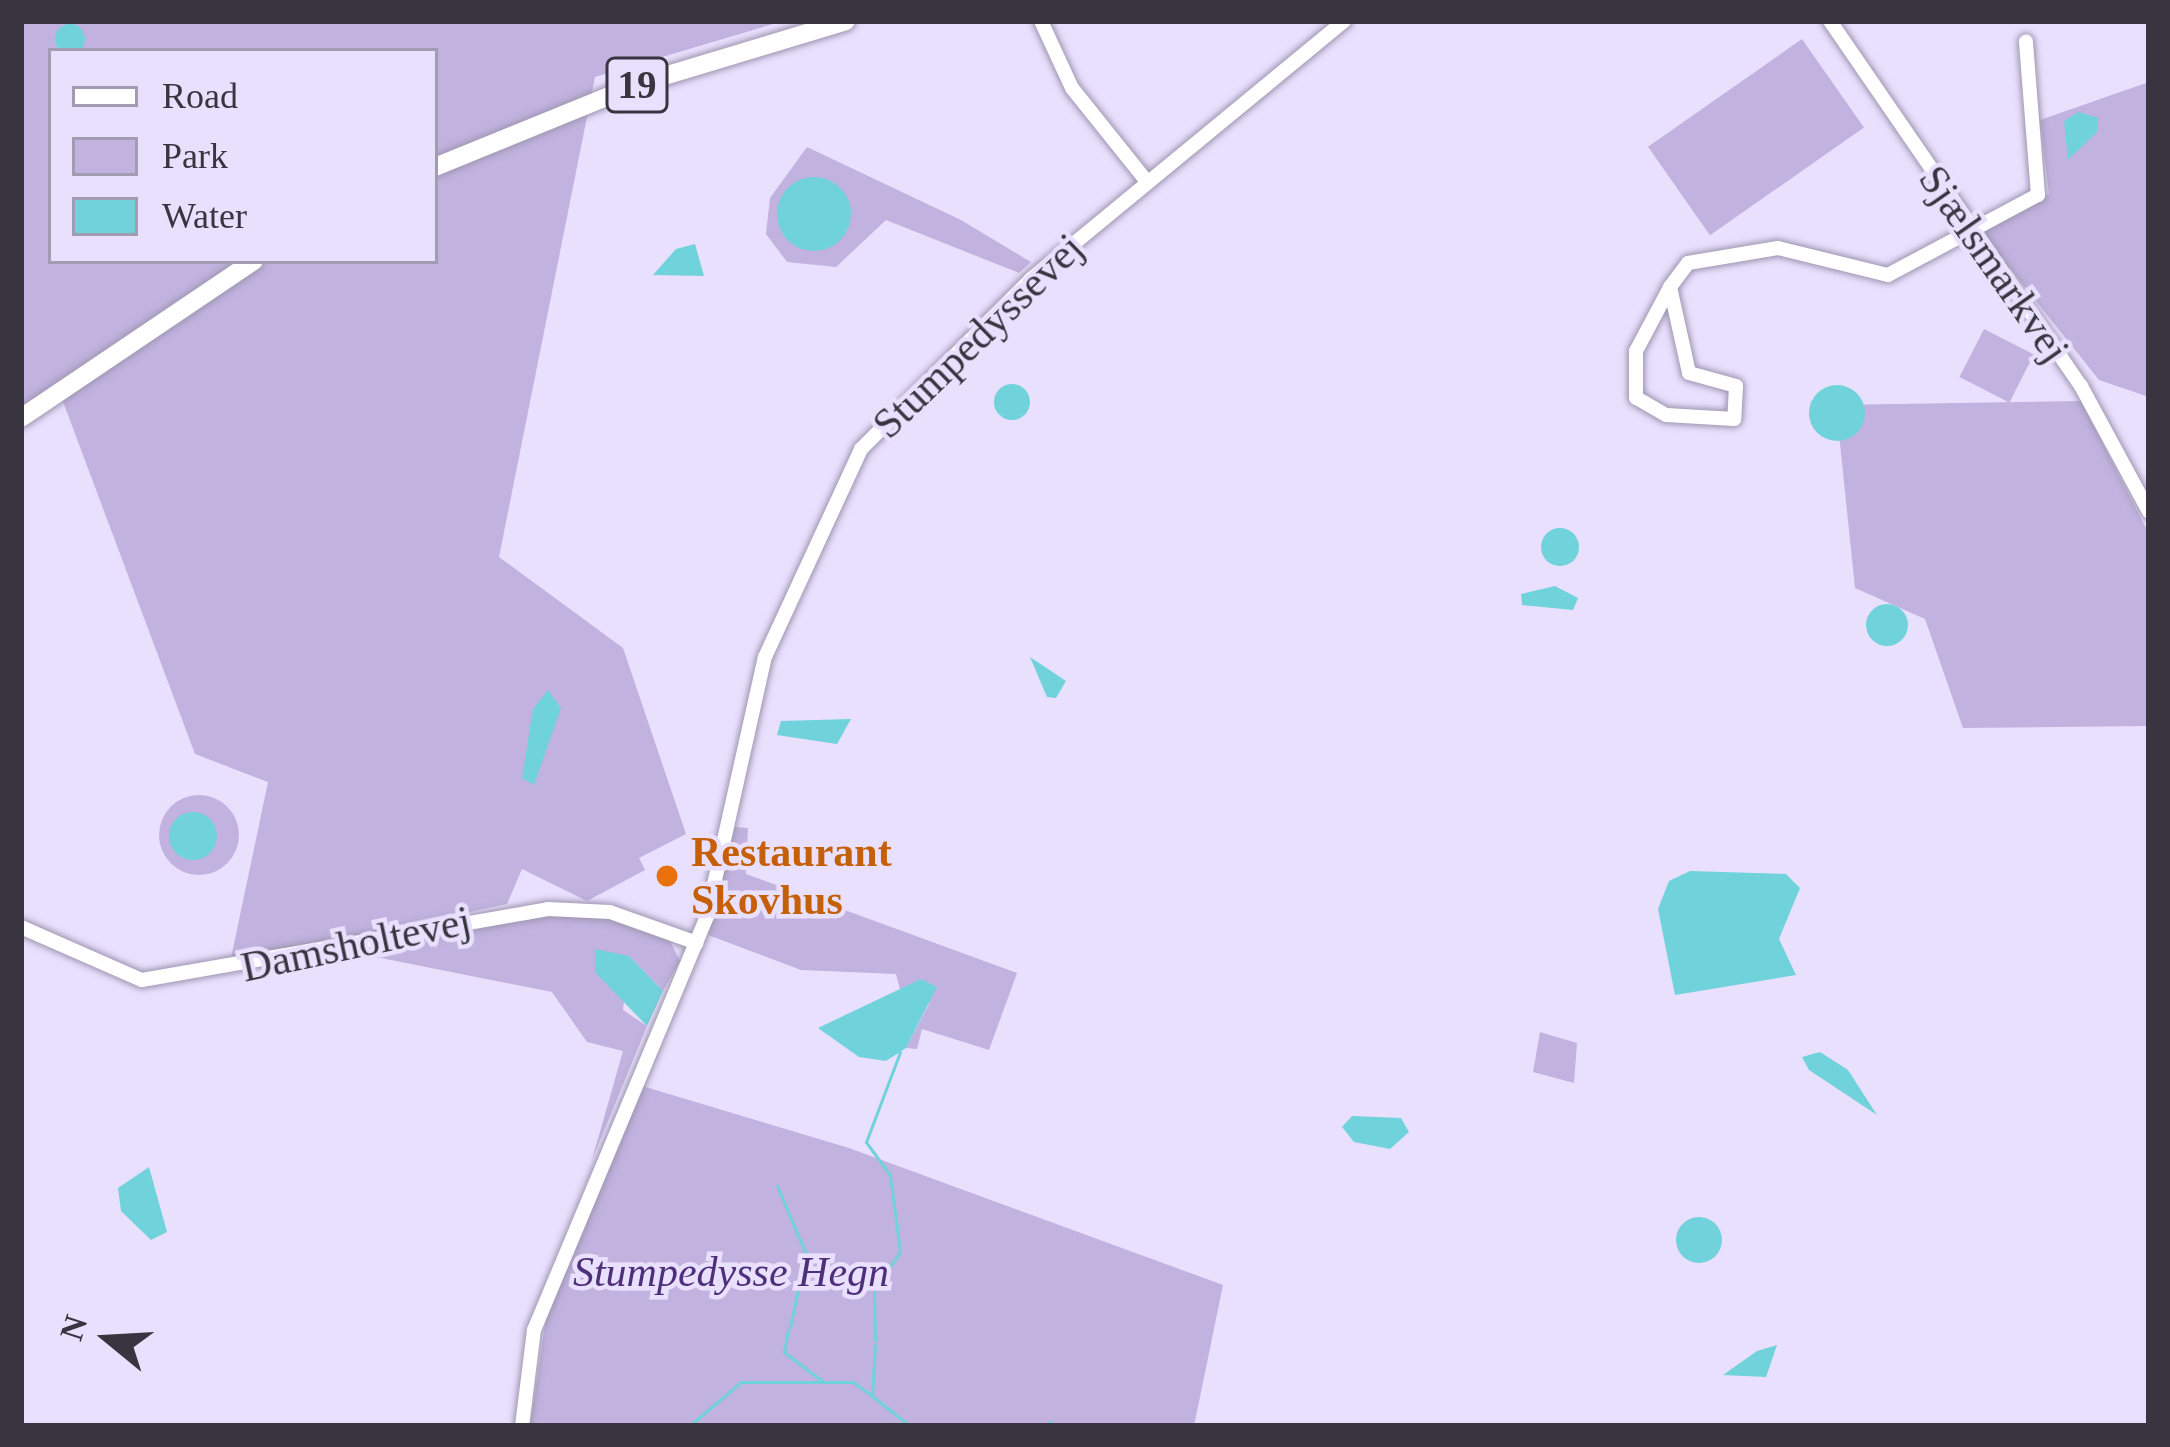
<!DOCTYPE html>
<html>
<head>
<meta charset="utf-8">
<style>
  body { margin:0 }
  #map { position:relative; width:2170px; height:1447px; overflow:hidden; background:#e9e0fe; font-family:"Times New Roman",serif }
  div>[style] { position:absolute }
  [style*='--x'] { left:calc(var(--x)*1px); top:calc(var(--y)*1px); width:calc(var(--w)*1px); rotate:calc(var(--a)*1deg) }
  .green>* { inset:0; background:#c1b2df; transform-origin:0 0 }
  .round { border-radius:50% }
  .water>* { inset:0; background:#70d2db }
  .stream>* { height:3px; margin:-1.5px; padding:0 1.5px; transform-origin:1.5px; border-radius:1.5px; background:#70d2db }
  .roads { filter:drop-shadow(0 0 3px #9f96b1) drop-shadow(0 0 3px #9f96b1) }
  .minor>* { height:14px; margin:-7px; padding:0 7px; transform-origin:7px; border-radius:7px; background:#fff }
  .highway>* { height:18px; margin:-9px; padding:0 9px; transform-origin:9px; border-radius:9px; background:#fff }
  .dots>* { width:33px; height:33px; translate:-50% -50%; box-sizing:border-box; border:6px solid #e9e0fe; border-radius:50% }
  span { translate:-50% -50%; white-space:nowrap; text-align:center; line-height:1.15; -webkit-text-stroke:9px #e9e0fe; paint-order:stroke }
  .shield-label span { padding:3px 9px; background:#e9e0fe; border:3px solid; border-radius:9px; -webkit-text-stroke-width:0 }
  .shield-label { font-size:39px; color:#383540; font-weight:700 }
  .street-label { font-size:42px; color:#383540 }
  .food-label { font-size:42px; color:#c56008; font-weight:700 }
  .left { translate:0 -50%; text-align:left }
  .park-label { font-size:42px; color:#4e2f7a; font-style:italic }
  .frame { position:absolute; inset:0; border:24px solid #383540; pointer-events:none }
  .legend { position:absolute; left:48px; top:48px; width:390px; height:216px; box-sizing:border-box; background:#e9e0fe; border:3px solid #a29cb2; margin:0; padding:15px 21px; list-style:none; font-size:36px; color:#383540 }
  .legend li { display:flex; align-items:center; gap:24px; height:60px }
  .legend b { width:60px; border:3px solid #a29cb2 }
  .north { position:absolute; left:48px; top:1279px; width:120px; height:120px; -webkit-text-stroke:9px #e9e0fe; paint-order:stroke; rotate:288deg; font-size:33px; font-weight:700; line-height:48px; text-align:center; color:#383540 }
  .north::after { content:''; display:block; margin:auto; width:42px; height:54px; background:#383540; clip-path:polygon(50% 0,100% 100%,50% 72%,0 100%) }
</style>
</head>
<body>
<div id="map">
  <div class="green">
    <div style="clip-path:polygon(evenodd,21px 21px,783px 21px,595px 77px,499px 557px,623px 648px,686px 834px,639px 858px,645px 870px,587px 901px,522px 869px,507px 904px,230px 963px,268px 782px,195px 754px,56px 383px,21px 407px,21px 21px,51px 51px,435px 51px,435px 261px,51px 261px,51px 51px)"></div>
    <div style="left:1802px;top:39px;width:108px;height:188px;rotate:55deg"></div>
    <div style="clip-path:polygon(2149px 82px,2149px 397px,2099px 380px,1981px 232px,2049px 194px,2040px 120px)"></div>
    <div style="clip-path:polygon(807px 147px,961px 220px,1031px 262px,1019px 273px,886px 220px,836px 267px,787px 262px,766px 234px,770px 198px)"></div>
    <div style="left:1984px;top:329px;width:56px;height:54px;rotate:27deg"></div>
    <div style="clip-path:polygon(2081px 401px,2149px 534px,2149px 726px,1963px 728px,1925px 619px,1855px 588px,1836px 405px)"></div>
    <div class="round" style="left:159px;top:795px;width:80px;height:80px"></div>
    <div style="clip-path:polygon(735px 827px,748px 828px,746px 874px,1017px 973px,989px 1050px,922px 1029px,917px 1049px,906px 1048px,929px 1004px,921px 979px,901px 993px,896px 974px,801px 970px,708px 935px)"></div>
    <div style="clip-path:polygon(540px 915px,609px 916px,669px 939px,680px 961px,663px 991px,629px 956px,623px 1010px,647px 1026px,592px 1160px,623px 1051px,587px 1042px,552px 992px,366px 955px)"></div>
    <div style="clip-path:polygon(1540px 1032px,1577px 1043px,1574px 1083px,1533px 1072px)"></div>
    <div style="clip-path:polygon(642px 1086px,849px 1148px,1223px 1285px,1194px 1426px,530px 1426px,546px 1318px)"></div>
  </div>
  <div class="water">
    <div class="round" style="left:55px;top:24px;width:30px;height:30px"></div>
    <div style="clip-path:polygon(2079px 112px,2098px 118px,2097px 132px,2068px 160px,2064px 121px)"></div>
    <div class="round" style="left:777px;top:177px;width:74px;height:74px"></div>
    <div style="clip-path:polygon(695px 244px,704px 276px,653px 275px,676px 249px)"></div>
    <div class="round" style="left:994px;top:384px;width:36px;height:36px"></div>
    <div class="round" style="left:1809px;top:385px;width:56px;height:56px"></div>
    <div class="round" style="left:1541px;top:528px;width:38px;height:38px"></div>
    <div style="clip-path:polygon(1555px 586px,1578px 598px,1573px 610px,1522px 605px,1521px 594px)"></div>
    <div class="round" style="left:1866px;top:604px;width:42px;height:42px"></div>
    <div style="clip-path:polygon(1030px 657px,1066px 681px,1056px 698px,1047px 697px)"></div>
    <div style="clip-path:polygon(548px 690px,561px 708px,534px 785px,522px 778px,533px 709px)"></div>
    <div style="clip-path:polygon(851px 719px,837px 744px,777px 735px,781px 721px)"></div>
    <div class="round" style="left:169px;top:812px;width:48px;height:48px"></div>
    <div style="clip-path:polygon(1690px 871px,1786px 874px,1800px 888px,1779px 939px,1796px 975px,1675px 995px,1658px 909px,1669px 881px)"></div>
    <div style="clip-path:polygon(595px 949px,629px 956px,663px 991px,647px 1026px,595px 972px)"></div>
    <div style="clip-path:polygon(921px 979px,937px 987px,906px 1048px,886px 1061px,859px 1057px,818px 1028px)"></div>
    <div style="clip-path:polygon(1820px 1052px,1848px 1070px,1877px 1115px,1809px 1070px,1802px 1057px)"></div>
    <div style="clip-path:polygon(1352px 1116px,1401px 1118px,1409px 1132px,1390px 1149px,1354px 1142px,1342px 1127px)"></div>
    <div style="clip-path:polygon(149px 1167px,167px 1232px,151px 1240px,121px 1211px,118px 1188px)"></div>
    <div class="round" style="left:1676px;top:1217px;width:46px;height:46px"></div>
    <div style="clip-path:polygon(1777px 1345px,1766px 1377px,1723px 1375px,1757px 1351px)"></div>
  </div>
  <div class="stream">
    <div style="--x:777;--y:1186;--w:74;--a:66.9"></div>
    <div style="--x:806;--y:1254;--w:75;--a:102.4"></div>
    <div style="--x:788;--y:1330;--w:22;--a:100"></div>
    <div style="--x:784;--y:1352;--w:48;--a:37.3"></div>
    <div style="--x:875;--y:1341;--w:52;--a:-91.1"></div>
    <div style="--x:874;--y:1289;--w:45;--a:-54.9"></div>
    <div style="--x:900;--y:1252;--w:78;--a:-97.4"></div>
    <div style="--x:890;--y:1175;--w:41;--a:-126"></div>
    <div style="--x:866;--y:1142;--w:96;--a:-69.3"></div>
    <div style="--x:875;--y:1345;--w:51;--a:93.4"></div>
    <div style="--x:872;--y:1396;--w:48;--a:38.3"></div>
    <div style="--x:689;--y:1426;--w:68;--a:-40.2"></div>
    <div style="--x:741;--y:1382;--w:112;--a:0"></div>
    <div style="--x:853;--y:1382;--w:24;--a:36"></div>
    <div style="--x:1050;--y:1426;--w:5;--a:-90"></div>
  </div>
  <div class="roads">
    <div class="minor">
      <div style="--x:1041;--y:21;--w:74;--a:65.2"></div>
      <div style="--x:1072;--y:88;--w:117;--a:51.3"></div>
      <div style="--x:1830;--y:21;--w:443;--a:55.5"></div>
      <div style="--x:2081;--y:386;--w:143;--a:61.6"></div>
      <div style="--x:1670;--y:287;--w:88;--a:77.5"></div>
      <div style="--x:1689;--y:373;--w:49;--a:15.5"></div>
      <div style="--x:1736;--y:386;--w:33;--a:93"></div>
      <div style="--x:1734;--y:419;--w:68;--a:-176.6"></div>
      <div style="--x:1666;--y:415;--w:34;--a:-150"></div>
      <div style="--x:1636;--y:398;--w:47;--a:-90"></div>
      <div style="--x:1636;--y:351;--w:72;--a:-62"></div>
      <div style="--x:1670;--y:287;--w:30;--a:-53"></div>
      <div style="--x:1688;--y:263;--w:91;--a:-9.5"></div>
      <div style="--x:1778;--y:248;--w:113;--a:13.8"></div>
      <div style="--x:1888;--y:275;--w:170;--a:-28.1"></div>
      <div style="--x:2038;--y:195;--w:154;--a:-94.5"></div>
      <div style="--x:21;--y:927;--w:132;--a:23.7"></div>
      <div style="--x:142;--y:980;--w:412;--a:-9.9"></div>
      <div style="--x:548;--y:909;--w:62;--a:2.8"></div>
      <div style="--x:610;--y:912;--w:92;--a:19.6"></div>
      <div style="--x:522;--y:1426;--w:97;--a:-82.9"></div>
      <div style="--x:534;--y:1330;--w:449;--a:-67.3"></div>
      <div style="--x:707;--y:916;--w:265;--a:-77.4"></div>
      <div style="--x:765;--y:657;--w:229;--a:-65.2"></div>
      <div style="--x:861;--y:449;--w:240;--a:-45"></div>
      <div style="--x:1031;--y:279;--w:406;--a:-39.5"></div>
    </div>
    <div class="highway">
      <div style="--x:435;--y:167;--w:222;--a:-22.2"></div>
      <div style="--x:641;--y:83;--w:214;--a:-16.8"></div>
      <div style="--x:21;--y:418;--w:281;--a:-34"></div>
    </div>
  </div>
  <div class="dots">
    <div style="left:667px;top:876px;background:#e8710a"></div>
  </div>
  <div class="shield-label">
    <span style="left:637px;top:85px">19</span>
  </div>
  <div class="street-label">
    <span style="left:1994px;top:264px;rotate:55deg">Sjælsmarkvej</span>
    <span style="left:978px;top:336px;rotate:-44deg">Stumpedyssevej</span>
    <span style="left:356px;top:944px;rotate:-12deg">Damsholtevej</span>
  </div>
  <div class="food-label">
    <span class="left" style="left:691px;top:876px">Restaurant<br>Skovhus</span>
  </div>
  <div class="park-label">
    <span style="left:731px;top:1272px">Stumpedysse Hegn</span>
  </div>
  <div class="frame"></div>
  <ul class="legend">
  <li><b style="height:15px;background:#fff"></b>Road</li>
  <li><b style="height:33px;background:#c1b2df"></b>Park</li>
  <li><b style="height:33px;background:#70d2db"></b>Water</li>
  </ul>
  <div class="north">N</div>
</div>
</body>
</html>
